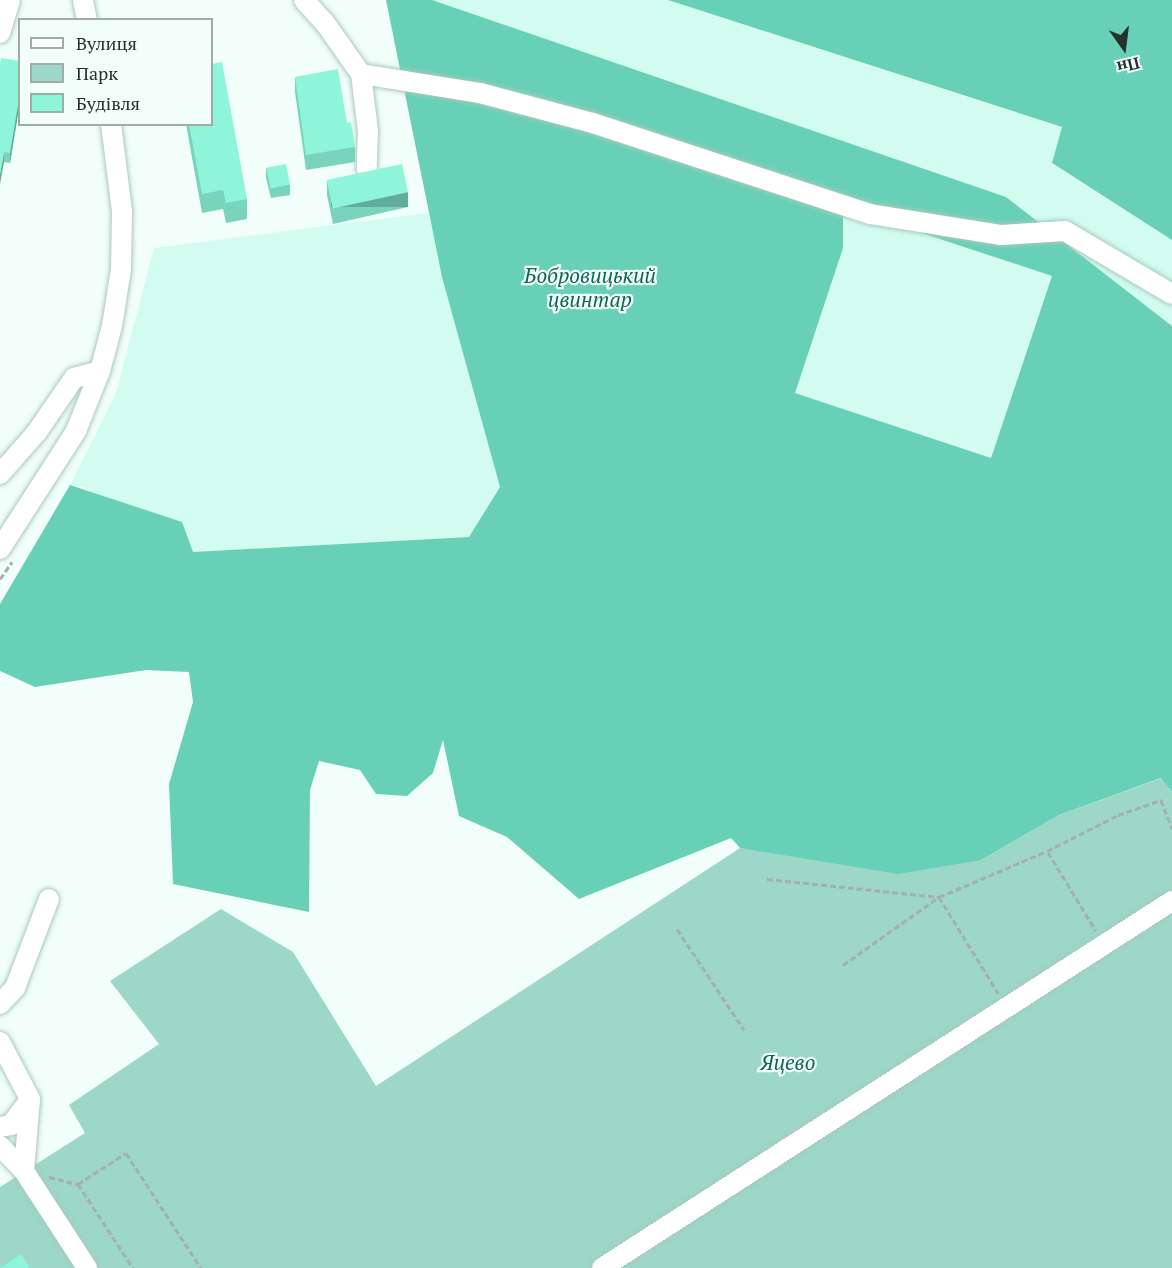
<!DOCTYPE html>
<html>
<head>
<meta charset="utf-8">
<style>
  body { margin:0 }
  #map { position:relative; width:1172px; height:1268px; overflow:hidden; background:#f1fefa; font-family:"PT Serif",serif }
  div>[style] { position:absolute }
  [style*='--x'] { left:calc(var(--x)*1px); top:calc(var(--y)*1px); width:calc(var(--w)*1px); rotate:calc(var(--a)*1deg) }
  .built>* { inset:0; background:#d2fcf0 }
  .green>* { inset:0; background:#9cd7c7 }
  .forest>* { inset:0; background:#68d0b7 }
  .path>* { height:3px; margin-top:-1.5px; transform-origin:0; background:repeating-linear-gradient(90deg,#a3b0ac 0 6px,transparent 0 9px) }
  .roads { filter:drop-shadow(0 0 2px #a9c9c0) drop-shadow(0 0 2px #a9c9c0) }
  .minor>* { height:20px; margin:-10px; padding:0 10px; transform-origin:10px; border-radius:10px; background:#fff }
  .wall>* { inset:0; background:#7ad3bc }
  .shaded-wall>* { inset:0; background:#63ac99; transform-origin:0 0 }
  .building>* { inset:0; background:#8ef5db; transform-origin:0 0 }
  span { translate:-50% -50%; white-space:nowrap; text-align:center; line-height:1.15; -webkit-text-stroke:4.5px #f1fefa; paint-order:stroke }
  .park-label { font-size:21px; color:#165; font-style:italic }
  .legend { position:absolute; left:18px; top:18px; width:195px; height:108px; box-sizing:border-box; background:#f1fefa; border:2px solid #9faca8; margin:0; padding:8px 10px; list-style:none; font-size:18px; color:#25312e }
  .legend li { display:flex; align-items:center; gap:12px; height:30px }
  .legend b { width:30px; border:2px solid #9faca8 }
  .north { position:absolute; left:1094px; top:18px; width:60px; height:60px; -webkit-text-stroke:4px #f1fefa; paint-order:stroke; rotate:166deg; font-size:16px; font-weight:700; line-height:24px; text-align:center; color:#25312e }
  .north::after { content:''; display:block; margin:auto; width:21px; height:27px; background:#25312e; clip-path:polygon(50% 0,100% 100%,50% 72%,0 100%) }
</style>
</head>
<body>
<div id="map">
  <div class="built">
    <div style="clip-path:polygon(432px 0,668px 0,1063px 128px,1052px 164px,1172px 240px,1172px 326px,1006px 197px)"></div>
    <div style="clip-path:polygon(843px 206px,1052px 276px,991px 458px,794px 393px,843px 248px)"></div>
    <div style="clip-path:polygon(428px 213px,500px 487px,469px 537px,193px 552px,83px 487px,70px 485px,116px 393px,154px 248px)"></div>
  </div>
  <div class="green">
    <div style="clip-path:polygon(1162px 778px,1172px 792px,1172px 1268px,0 1268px,0 1187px,85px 1133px,69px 1105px,159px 1044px,110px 981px,221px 909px,293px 952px,376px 1086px,740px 848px,805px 856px,981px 860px,1059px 815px)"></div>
  </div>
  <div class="forest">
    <div style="clip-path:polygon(evenodd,386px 0,432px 0,1006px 197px,1172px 326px,1172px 792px,1161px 778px,1059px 815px,981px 860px,898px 874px,740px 848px,731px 838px,579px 899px,507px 837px,459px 816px,443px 740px,433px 773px,407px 796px,376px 794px,360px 770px,319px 761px,310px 790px,309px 912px,173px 884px,169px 784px,193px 702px,189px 672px,146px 670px,35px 687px,0 671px,0 604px,70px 485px,182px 522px,193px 552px,469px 537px,500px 487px,442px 277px,386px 0,843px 207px,1052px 276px,991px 458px,795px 393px,843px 248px,843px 207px)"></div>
    <div style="clip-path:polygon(668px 0,1172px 0,1172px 240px,1052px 163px,1062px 127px)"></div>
  </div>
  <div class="path">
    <div style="--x:0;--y:579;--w:21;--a:-55"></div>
    <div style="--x:1048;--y:852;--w:92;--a:58.7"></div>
    <div style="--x:767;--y:879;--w:173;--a:6"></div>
    <div style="--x:939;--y:897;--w:117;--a:-23.1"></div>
    <div style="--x:1047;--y:851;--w:80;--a:-26.9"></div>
    <div style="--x:1118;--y:815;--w:46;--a:-19.2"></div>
    <div style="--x:1161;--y:800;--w:30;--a:69"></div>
    <div style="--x:677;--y:929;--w:121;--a:56.4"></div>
    <div style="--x:843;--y:965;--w:118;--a:-35.3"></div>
    <div style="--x:939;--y:897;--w:113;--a:58.4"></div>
    <div style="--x:49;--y:1177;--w:30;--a:14"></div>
    <div style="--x:78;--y:1184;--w:100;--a:56.8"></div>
    <div style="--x:78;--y:1184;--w:57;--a:-32.9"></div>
    <div style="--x:126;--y:1153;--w:137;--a:56.9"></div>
  </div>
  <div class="roads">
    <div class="minor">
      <div style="--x:83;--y:0;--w:20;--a:79"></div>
      <div style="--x:304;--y:0;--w:31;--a:48"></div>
      <div style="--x:325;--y:23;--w:62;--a:54.8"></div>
      <div style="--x:361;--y:74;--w:57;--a:83"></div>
      <div style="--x:368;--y:131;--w:37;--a:92"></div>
      <div style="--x:0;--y:33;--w:34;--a:-73"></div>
      <div style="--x:361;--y:74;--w:121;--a:9.1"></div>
      <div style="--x:480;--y:93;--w:117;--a:14.9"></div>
      <div style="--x:593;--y:123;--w:292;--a:18.2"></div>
      <div style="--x:870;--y:214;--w:133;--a:9.1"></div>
      <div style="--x:1001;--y:235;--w:64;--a:-3.6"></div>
      <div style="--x:1065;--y:231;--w:124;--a:30.5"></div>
      <div style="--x:0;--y:474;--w:56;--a:-48.6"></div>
      <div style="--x:37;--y:432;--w:65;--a:-55.6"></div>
      <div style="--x:74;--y:378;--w:27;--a:-15"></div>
      <div style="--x:0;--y:549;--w:140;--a:-57.2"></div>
      <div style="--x:76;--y:431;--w:65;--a:-68.2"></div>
      <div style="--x:100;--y:371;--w:47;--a:-75.1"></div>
      <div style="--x:112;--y:326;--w:58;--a:-81"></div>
      <div style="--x:121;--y:269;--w:58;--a:-89"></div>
      <div style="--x:122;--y:211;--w:88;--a:-97.2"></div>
      <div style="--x:0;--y:1004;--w:22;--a:-47"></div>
      <div style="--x:15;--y:988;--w:95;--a:-69.1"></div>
      <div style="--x:0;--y:1042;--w:64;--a:62.2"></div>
      <div style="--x:30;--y:1099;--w:72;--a:94.8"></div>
      <div style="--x:0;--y:1127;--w:11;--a:-10"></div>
      <div style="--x:11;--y:1125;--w:30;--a:-53"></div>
      <div style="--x:0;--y:1146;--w:35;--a:46"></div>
      <div style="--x:24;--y:1171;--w:116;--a:57"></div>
      <div style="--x:602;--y:1268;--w:678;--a:-32.78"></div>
    </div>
  </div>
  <div class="wall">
    <div style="clip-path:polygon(20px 61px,20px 102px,10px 163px,4px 162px,0 65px)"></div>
    <div style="clip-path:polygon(295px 77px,347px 123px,355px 147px,355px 162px,306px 170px,295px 92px)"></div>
    <div style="clip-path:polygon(186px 124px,212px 124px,247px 199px,247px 219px,226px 223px,223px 209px,202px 213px)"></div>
    <div style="clip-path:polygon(266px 168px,290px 185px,290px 195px,271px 198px,266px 178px)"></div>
    <div style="clip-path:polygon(327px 180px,408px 207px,333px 224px,327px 195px)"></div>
  </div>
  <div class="shaded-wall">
    <div style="clip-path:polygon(20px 92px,20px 102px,10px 163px,10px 153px)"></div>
    <div style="clip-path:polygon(4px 152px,4px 162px,0 184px,0 174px)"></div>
    <div style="left:408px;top:192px;width:15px;height:77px;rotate:90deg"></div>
  </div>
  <div class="building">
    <div style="clip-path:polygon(1px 58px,20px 61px,20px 92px,10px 153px,4px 152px,0 174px,0 65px)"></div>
    <div style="clip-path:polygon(222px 62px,247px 199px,226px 203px,223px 190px,202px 194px,189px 124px,212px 124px,212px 64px)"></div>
    <div style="clip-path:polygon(338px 69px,347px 123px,351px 122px,355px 147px,306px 155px,295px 77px)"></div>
    <div style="left:286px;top:164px;width:21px;height:20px;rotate:79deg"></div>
    <div style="left:402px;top:164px;width:29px;height:77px;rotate:78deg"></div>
    <div style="clip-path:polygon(21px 1254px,30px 1268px,0 1268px)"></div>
  </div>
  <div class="park-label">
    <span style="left:590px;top:287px">Бобровицький<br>цвинтар</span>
    <span style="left:788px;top:1062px">Яцево</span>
  </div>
  <ul class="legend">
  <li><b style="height:8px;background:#fff"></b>Вулиця</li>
  <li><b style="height:16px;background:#9cd7c7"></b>Парк</li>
  <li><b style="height:16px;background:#8ef5db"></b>Будівля</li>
  </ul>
  <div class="north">Пн</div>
</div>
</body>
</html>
